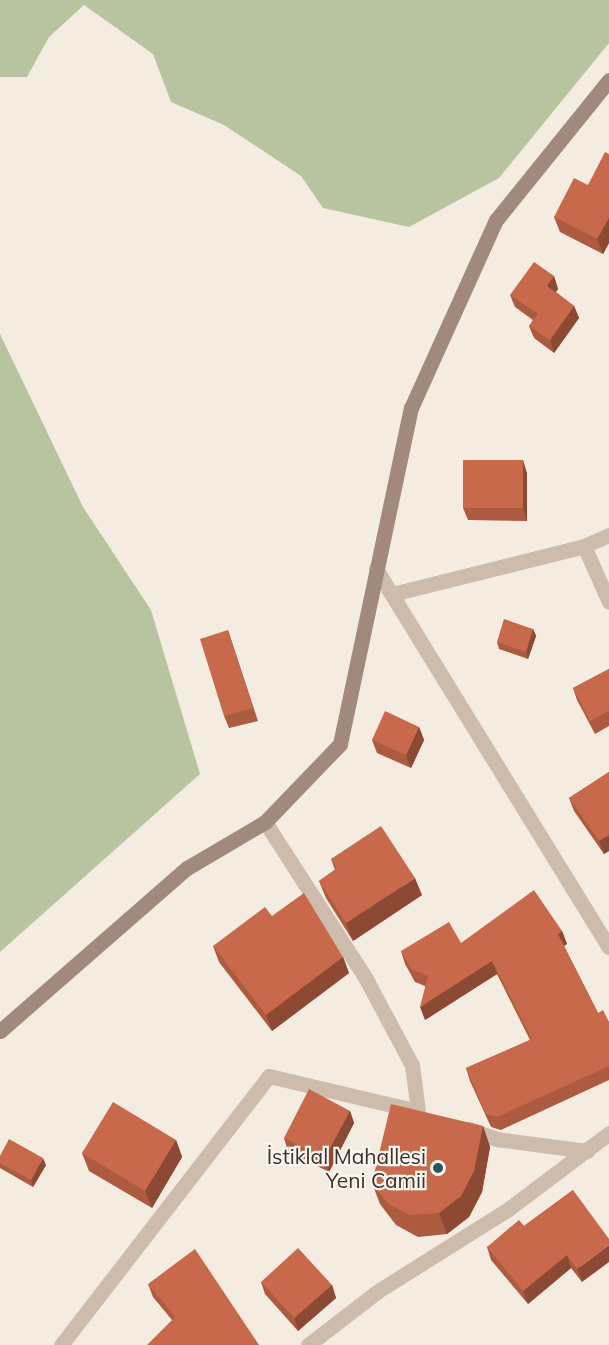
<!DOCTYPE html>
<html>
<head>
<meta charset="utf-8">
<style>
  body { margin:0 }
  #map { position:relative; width:609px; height:1345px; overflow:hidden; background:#f4ebe1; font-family:Mulish,sans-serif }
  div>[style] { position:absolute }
  .green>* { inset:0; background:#b8c4a0 }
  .street>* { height:15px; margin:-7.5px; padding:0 7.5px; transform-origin:7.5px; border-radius:7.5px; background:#cdbbac }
  .secondary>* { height:15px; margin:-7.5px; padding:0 7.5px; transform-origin:7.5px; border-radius:7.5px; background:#a18a7d }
  .wall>* { inset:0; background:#ac5a40 }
  .shaded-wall>* { inset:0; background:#8c4a34 }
  .building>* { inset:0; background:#c8694b }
  .dots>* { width:16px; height:16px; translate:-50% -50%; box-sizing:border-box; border:3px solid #fbf5ee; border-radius:50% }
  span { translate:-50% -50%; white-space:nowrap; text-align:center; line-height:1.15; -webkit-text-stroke:4.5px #fbf5ee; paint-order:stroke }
  .poi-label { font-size:21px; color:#3b302b }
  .right { translate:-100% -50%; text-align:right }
</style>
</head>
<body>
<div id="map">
  <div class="green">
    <div style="clip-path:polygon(0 0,609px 0,609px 43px,499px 178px,409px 227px,323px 208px,301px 176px,224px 125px,171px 102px,153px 54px,84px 5px,49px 37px,27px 77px,0 77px)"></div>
    <div style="clip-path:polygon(0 334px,83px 507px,151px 610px,200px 774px,0 952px)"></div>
  </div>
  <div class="street">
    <div style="left:584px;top:546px;width:61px;rotate:65.9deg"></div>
    <div style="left:376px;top:569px;width:444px;rotate:58.4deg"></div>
    <div style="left:392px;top:594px;width:198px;rotate:-14deg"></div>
    <div style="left:584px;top:546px;width:27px;rotate:-24deg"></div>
    <div style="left:265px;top:822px;width:187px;rotate:57.2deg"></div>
    <div style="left:366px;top:979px;width:98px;rotate:61.9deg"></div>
    <div style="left:412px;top:1065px;width:46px;rotate:82.6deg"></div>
    <div style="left:469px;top:1129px;width:29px;rotate:20deg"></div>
    <div style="left:496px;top:1139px;width:92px;rotate:7.5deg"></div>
    <div style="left:61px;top:1345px;width:340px;rotate:-52.3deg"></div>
    <div style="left:269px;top:1076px;width:144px;rotate:13.3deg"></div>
    <div style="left:308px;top:1345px;width:88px;rotate:-37.6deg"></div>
    <div style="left:378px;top:1291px;width:152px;rotate:-32.1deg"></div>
    <div style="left:507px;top:1210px;width:128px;rotate:-37deg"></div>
  </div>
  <div class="secondary">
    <div style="left:0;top:1031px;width:248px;rotate:-41.1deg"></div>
    <div style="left:187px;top:868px;width:91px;rotate:-30.5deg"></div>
    <div style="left:265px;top:822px;width:108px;rotate:-46.1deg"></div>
    <div style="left:340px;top:744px;width:343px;rotate:-78.1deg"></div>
    <div style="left:411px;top:408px;width:206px;rotate:-65.7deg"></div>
    <div style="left:496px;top:220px;width:180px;rotate:-51.1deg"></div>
  </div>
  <div class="wall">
    <div style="clip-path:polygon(609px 154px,609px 243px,603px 254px,560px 232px,554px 217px,588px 185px)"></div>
    <div style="clip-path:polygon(554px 276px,558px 289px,556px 292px,574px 306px,579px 318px,554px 353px,534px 338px,529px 326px,533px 320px,515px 307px,510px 295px)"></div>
    <div style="clip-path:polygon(527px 473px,527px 521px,468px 520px,463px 508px)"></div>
    <div style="clip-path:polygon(533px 629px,536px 636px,528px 659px,499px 649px,497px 642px)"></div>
    <div style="clip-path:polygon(228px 630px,258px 721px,229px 728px,224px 716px)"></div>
    <div style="clip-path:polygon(609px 669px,609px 726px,595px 734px,577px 700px,573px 688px)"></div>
    <div style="clip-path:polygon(419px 727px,424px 740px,411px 768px,377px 753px,372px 740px)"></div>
    <div style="clip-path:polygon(609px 772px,609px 851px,604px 854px,574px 811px,569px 798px)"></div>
    <div style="clip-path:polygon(331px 859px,422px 895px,353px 941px,326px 898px,319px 881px,335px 870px)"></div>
    <div style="clip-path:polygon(272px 916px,343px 957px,349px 973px,272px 1031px,219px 962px,213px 946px)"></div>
    <div style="clip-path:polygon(562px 931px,567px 944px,564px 946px,598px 1013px,609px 1022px,609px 1080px,501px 1130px,491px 1127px,470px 1081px,466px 1068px,530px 1040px,497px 974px,425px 1020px,425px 986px,415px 982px,405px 964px,401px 951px)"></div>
    <div style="clip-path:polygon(350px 1111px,354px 1123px,329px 1172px,288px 1151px,284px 1138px)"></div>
    <div style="clip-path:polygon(483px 1126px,490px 1147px,482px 1192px,469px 1217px,447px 1234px,418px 1237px,396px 1225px,380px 1204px,372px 1183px)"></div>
    <div style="clip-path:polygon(176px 1140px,182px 1157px,152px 1208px,89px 1171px,82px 1153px)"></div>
    <div style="clip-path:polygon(0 1156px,46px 1165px,33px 1187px,0 1168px)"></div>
    <div style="clip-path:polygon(573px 1190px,582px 1282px,571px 1268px,528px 1304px,491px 1260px,487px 1247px,524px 1226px)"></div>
    <div style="clip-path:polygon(261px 1282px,332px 1285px,336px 1298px,298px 1331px,265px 1294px)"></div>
    <div style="clip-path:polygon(148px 1284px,259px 1345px,172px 1320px,153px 1297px)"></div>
  </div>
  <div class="shaded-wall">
    <div style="clip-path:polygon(609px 218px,609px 243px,603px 254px,597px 239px)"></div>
    <div style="clip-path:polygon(554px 276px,558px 289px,551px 298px,547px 286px)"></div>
    <div style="clip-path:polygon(574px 306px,579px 318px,554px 353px,550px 340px)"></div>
    <div style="clip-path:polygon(523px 460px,527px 473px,527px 521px,523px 508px)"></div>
    <div style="clip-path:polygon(533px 629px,536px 636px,528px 659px,526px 652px)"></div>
    <div style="clip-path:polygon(419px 727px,424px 740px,411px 768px,406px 755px)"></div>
    <div style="clip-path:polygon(609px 835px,609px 851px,604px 854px,599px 841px)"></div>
    <div style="clip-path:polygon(415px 878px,422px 895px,353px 941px,346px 923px)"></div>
    <div style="clip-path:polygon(562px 931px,567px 944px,563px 946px,558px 934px)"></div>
    <div style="clip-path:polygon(343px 957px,349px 973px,272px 1031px,266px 1015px)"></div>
    <div style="clip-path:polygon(492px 961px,497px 974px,425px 1020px,420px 1007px)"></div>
    <div style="clip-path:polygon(350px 1111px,354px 1123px,329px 1172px,324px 1159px)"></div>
    <div style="clip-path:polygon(483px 1126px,490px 1147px,482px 1192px,469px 1217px,447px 1234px,439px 1213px)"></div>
    <div style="clip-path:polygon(176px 1140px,182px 1157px,152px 1208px,145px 1191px)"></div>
    <div style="clip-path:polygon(43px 1158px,46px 1165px,33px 1187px,31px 1180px)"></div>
    <div style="clip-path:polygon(609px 1245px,609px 1262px,582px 1282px,577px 1269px)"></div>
    <div style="clip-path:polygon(567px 1255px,571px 1268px,528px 1304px,523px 1291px)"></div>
    <div style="clip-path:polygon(332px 1285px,336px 1298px,298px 1331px,294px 1318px)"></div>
  </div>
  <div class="building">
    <div style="clip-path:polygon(605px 152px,609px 154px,609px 218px,597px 239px,554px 217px,574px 178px,588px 185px)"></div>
    <div style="clip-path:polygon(534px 262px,554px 276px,547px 286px,574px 306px,550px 340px,529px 326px,538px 314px,510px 295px)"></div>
    <div style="clip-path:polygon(463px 460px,523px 460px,523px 508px,463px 508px)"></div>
    <div style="clip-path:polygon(504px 619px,533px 629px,526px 652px,497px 642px)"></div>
    <div style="clip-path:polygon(228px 630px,253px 708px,224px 716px,200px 639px)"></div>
    <div style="clip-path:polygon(609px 669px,609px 711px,590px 721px,573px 688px)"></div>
    <div style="clip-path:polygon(385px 711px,419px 727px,406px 755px,372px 740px)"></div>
    <div style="clip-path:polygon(609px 772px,609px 835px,599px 841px,569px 798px)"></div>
    <div style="clip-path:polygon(381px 826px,415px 878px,346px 923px,319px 881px,337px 868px,331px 859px)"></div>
    <div style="clip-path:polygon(534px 890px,562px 931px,558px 934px,598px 1013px,603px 1010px,609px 1022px,609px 1066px,497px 1117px,486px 1114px,466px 1068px,532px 1039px,492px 961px,420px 1007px,428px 976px,411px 969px,401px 951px,449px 922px,461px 943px)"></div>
    <div style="clip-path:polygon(304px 893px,343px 957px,266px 1015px,213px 946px,265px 907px,272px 916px)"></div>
    <div style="clip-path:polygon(309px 1089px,350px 1111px,324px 1159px,284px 1138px)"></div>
    <div style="clip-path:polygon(113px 1102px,176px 1140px,145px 1191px,82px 1153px)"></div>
    <div style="clip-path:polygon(391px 1104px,483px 1126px,474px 1171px,461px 1196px,439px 1213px,410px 1215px,388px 1204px,372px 1183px)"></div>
    <div style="clip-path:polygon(9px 1139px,43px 1158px,31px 1180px,0 1163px,0 1156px)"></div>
    <div style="clip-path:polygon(573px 1190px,609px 1239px,609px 1245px,577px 1269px,567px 1255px,523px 1291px,487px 1247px,519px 1220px,524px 1226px)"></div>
    <div style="clip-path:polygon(298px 1248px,332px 1285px,294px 1318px,261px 1282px)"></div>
    <div style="clip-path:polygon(195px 1249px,259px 1345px,147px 1345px,175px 1317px,148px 1284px)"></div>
  </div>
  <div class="dots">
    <div style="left:438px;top:1168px;background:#1f5a5e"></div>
  </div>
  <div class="poi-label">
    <span class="right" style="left:426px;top:1168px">İstiklal Mahallesi<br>Yeni Camii</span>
  </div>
</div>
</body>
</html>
